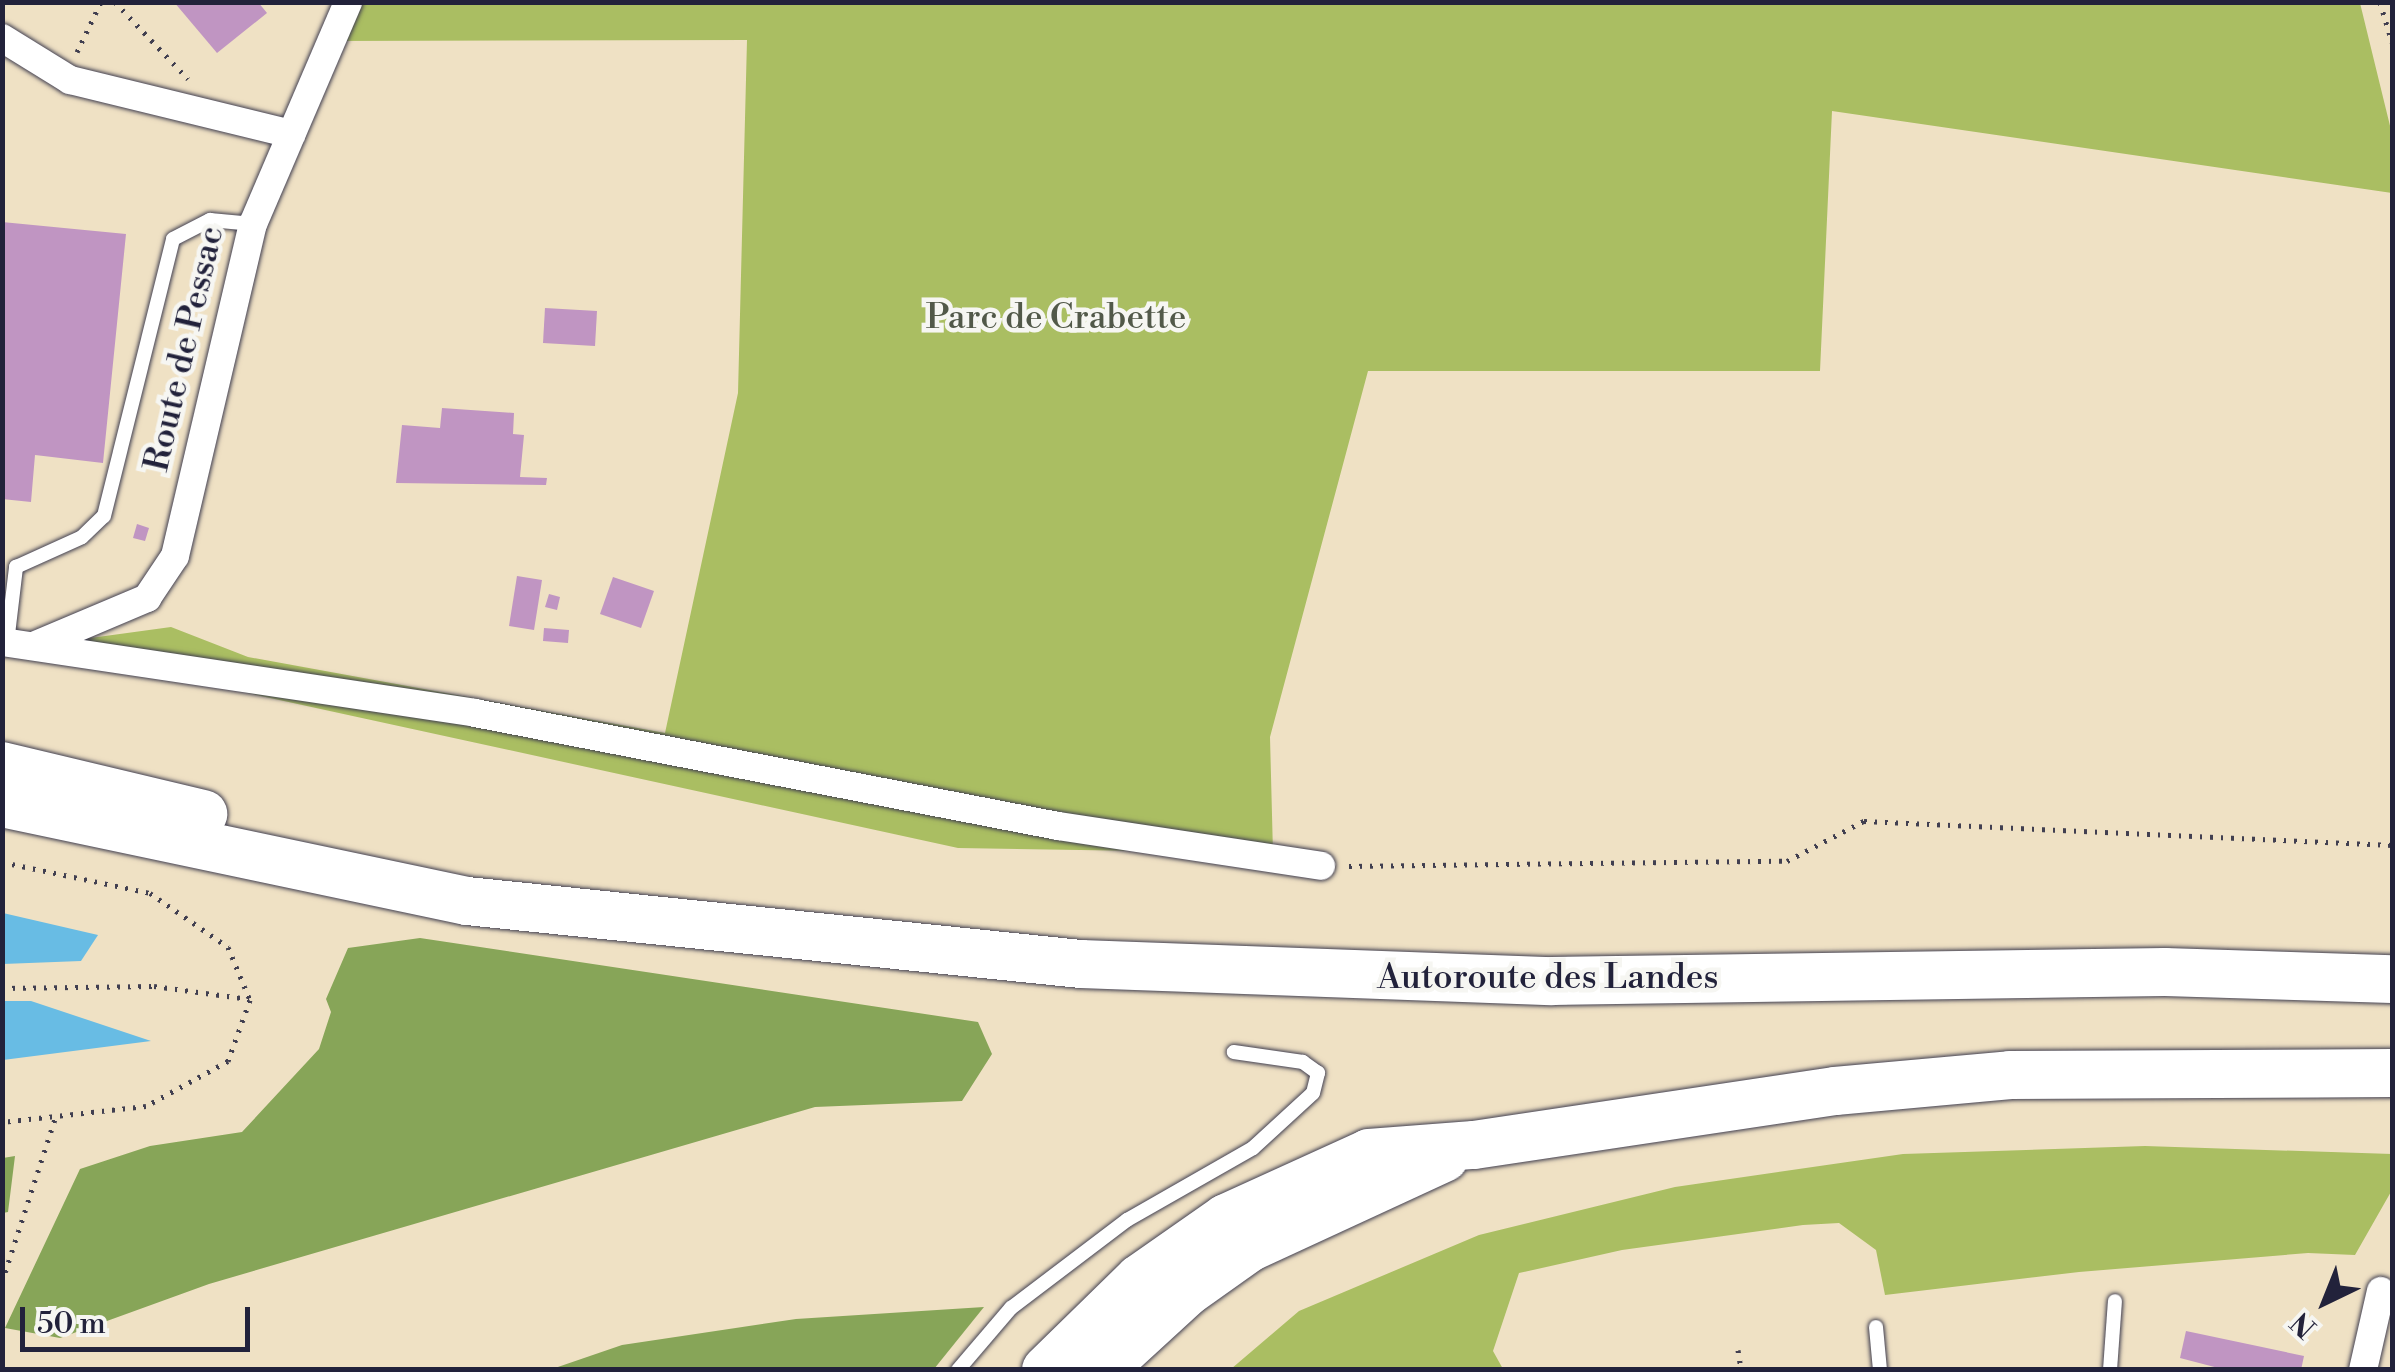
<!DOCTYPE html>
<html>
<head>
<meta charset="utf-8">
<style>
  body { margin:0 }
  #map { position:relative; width:2395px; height:1372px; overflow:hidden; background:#efe1c4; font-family:"Libre Bodoni",serif }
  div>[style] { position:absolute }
  .green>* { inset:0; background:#aabe62 }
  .forest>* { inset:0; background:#87a558 }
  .water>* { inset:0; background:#68bce4 }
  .building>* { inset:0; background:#c095c2 }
  .path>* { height:5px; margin-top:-2.5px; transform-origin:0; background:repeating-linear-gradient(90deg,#413f50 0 2.5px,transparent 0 10.5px) }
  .roads { filter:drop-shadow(0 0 2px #413f50) drop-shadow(0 0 2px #413f50) }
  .lane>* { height:14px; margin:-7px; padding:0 7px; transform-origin:7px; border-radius:7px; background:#fff }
  .street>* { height:28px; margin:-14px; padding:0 14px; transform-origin:14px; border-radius:14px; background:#fff }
  .highway>* { height:48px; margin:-24px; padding:0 24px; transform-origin:24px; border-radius:24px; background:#fff }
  span { translate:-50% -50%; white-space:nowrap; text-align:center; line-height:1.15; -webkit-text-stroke:9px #f6f6f2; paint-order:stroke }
  .park-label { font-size:35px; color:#525949 }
  .street-label { font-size:35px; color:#22223b }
  .frame { position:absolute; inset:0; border:5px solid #22223b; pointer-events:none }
  .north { position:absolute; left:2275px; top:1252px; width:100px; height:100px; -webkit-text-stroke:8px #f6f6f2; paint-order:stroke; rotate:223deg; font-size:28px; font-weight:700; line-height:40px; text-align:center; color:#22223b }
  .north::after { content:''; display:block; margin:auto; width:35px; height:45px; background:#22223b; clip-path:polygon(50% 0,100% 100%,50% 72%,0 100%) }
  .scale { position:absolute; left:20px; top:1307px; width:230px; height:45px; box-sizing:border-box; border:5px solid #22223b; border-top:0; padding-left:12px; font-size:30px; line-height:35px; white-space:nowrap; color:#22223b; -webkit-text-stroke:8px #f6f6f2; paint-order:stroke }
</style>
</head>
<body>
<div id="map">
  <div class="green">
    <div style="clip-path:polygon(348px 3px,2360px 3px,2392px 134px,2392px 193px,1832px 111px,1820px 371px,1368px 371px,1270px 737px,1273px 853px,958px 848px,32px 646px,171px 627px,248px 657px,665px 733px,738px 393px,747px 40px,332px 41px)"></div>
    <div style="clip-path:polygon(2145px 1146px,2392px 1154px,2392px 1190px,2355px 1255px,2308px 1253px,2079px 1272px,1885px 1295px,1876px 1250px,1839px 1223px,1803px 1225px,1622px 1250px,1519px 1273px,1493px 1351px,1503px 1369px,1231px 1369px,1299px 1311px,1479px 1235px,1675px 1187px,1903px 1154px)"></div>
  </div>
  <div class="forest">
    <div style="clip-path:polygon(420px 938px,978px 1022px,992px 1054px,962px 1101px,815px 1107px,209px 1284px,60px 1338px,5px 1328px,80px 1169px,150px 1146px,242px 1132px,319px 1049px,331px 1012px,326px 999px,348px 948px)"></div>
    <div style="clip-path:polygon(15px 1156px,8px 1212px,3px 1213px,3px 1158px)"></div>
    <div style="clip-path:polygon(984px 1307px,934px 1369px,552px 1369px,622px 1345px,796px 1319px)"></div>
  </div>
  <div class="water">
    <div style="clip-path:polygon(3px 913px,98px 935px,81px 961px,3px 964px)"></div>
    <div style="clip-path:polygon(3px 1001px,31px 1001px,151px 1041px,3px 1060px)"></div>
  </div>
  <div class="building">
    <div style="clip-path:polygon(174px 2px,258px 2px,267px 13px,217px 53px)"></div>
    <div style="clip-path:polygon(2px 222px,126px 234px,103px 463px,35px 455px,31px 502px,2px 499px)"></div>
    <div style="clip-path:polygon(545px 308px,597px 311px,595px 346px,543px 343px)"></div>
    <div style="clip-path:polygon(442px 408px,514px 413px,513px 434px,524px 435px,520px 477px,547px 478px,546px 485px,396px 483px,402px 425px,440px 428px)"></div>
    <div style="clip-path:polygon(137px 524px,149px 528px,145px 541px,133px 538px)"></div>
    <div style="clip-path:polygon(517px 576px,542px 580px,534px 630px,509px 626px)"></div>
    <div style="clip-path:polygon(613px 577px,654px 591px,641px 628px,600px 614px)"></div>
    <div style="clip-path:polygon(549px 594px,560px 597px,557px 610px,545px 607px)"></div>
    <div style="clip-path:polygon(544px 628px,569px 630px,568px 643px,543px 641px)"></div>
    <div style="clip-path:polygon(2186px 1331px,2304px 1356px,2301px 1370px,2226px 1370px,2180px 1358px)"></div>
  </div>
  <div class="path">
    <div style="left:115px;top:2px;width:106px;rotate:46.5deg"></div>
    <div style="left:2380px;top:2px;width:42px;rotate:73.3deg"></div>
    <div style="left:77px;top:52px;width:55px;rotate:-64.4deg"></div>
    <div style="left:2px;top:862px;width:151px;rotate:11.8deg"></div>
    <div style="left:150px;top:893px;width:95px;rotate:34.7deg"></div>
    <div style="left:228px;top:947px;width:57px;rotate:67.5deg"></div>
    <div style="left:250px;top:1000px;width:65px;rotate:109.8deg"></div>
    <div style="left:228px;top:1061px;width:94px;rotate:151.2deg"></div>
    <div style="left:146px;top:1106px;width:145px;rotate:173.7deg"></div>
    <div style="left:1349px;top:866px;width:438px;rotate:-0.7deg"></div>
    <div style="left:1787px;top:861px;width:87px;rotate:-27.5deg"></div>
    <div style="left:1864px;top:821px;width:529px;rotate:2.6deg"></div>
    <div style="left:2px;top:988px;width:152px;rotate:-0.8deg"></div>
    <div style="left:154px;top:986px;width:96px;rotate:7.8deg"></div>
    <div style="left:2px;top:1282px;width:175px;rotate:-72deg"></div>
    <div style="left:1738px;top:1350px;width:20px;rotate:81deg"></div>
  </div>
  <div class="roads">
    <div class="lane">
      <div style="left:7px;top:643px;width:77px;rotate:-83.2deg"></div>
      <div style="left:16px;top:567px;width:72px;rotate:-24.4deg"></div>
      <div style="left:82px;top:537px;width:30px;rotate:-44deg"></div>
      <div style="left:104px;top:516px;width:285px;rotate:-76deg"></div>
      <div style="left:173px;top:239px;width:42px;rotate:-27.2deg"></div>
      <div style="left:210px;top:220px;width:43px;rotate:5.3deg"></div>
      <div style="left:1876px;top:1327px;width:43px;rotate:84.7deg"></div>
      <div style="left:958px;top:1370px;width:82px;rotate:-49.5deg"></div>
      <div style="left:1011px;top:1308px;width:146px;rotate:-37.2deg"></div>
      <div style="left:1127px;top:1220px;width:145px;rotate:-29.7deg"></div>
      <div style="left:1253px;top:1148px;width:81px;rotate:-42.5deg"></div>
      <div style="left:1313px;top:1093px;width:21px;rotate:-76deg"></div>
      <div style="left:1318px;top:1073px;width:19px;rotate:-144deg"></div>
      <div style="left:1303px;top:1062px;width:70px;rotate:-171.8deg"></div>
      <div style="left:2110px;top:1370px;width:69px;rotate:-85.9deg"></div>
    </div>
    <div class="street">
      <div style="left:2px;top:38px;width:80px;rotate:31.7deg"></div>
      <div style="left:70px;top:80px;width:228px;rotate:13.7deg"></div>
      <div style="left:2px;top:642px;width:478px;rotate:8.5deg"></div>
      <div style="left:475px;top:713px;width:594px;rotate:10.97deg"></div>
      <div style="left:1058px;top:826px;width:266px;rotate:8.6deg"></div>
      <div style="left:36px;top:645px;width:121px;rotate:-22.9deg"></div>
      <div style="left:147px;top:598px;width:50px;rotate:-56.3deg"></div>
      <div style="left:175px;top:556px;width:341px;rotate:-76.8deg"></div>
      <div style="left:253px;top:224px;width:241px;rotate:-66.8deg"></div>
      <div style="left:2363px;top:1370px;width:81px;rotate:-77.2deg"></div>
    </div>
    <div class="highway">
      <div style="left:2px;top:766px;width:207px;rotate:13.4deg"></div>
      <div style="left:2px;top:803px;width:475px;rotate:11.9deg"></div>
      <div style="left:467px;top:901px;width:617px;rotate:5.86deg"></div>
      <div style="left:1081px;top:964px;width:471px;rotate:2.1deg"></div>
      <div style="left:1552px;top:981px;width:613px;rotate:-0.84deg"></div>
      <div style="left:2165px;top:972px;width:227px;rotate:1.8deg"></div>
      <div style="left:1046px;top:1370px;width:130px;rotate:-44.4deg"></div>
      <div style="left:1139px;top:1279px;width:106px;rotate:-35deg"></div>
      <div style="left:1226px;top:1218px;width:157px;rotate:-24.4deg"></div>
      <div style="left:1369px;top:1153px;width:105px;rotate:-4.4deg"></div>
      <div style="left:1474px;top:1145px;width:365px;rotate:-8.5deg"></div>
      <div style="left:1835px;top:1091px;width:176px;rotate:-5.2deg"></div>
      <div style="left:2010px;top:1075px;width:382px;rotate:-0.3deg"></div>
      <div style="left:1102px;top:1370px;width:115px;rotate:-42.5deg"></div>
      <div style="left:1187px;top:1292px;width:76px;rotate:-35.4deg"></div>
      <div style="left:1249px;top:1248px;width:215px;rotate:-24.8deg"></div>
    </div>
  </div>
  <div class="park-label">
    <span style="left:1056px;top:318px">Parc de Crabette</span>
  </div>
  <div class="street-label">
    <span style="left:185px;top:349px;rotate:-77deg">Route de Pessac</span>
    <span style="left:1548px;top:978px">Autoroute des Landes</span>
  </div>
  <div class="frame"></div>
  <div class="north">N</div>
  <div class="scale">50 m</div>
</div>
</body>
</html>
